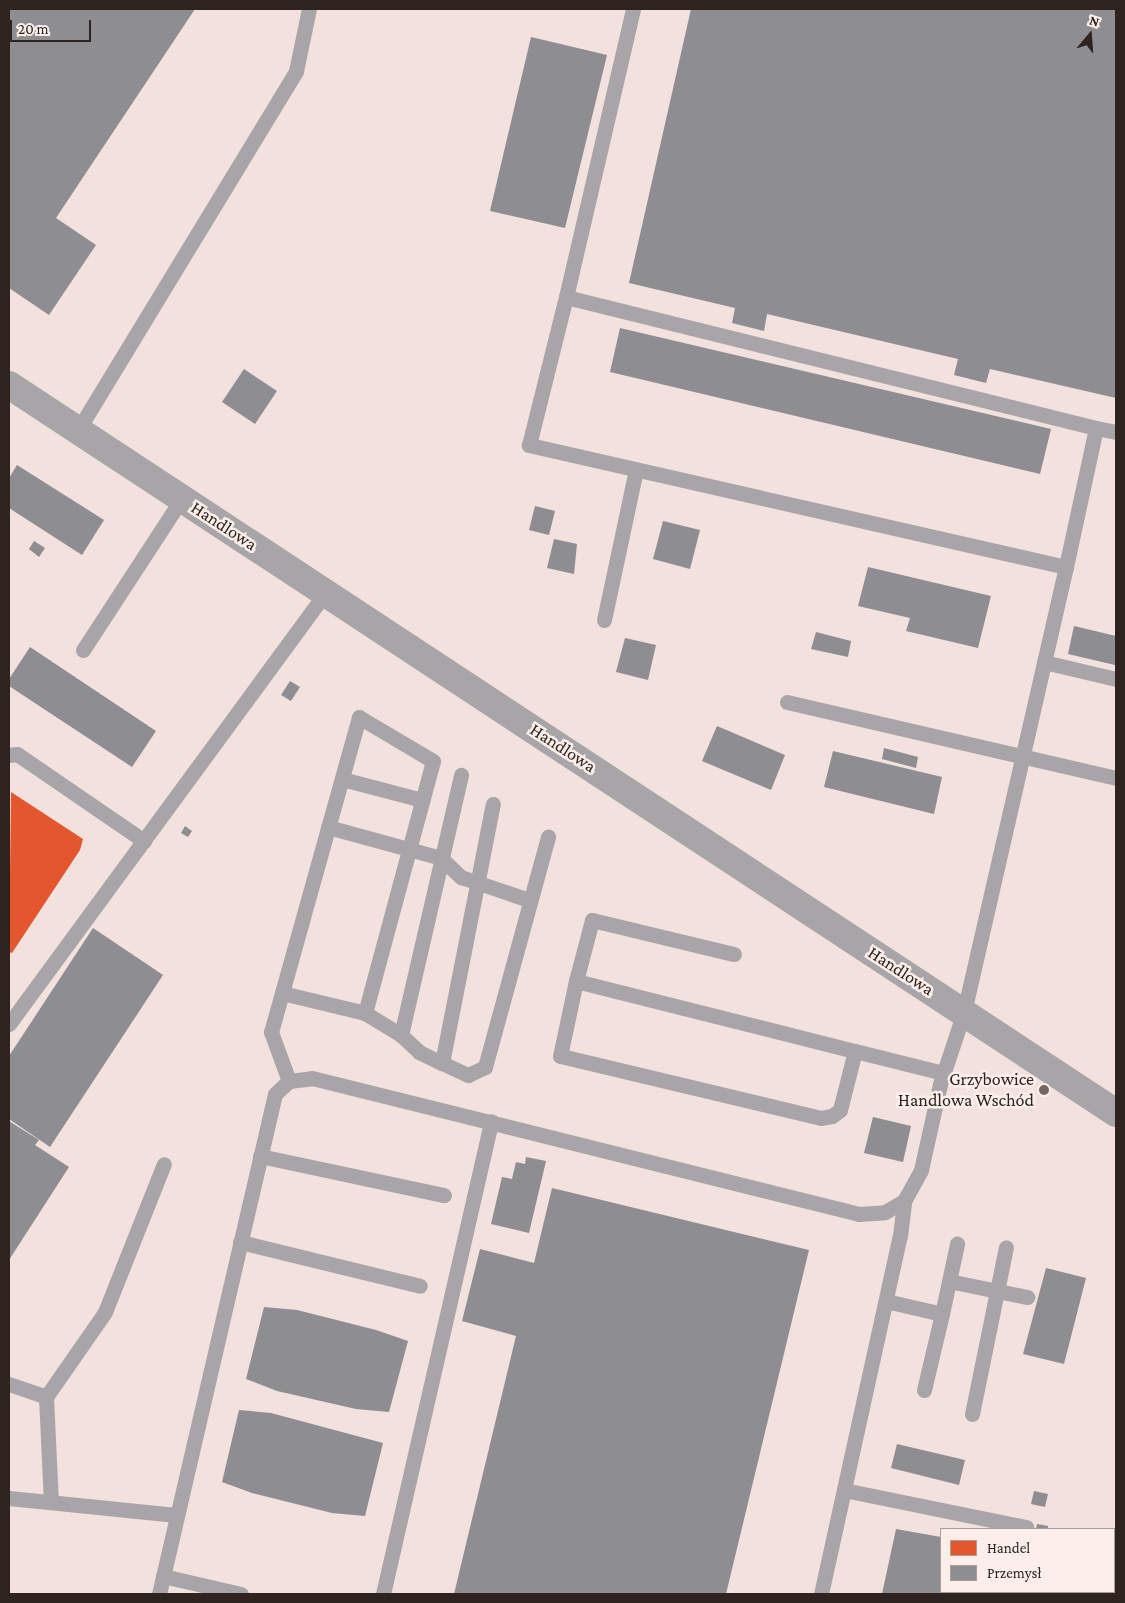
<!DOCTYPE html>
<html>
<head>
<meta charset="utf-8">
<style>
  body { margin:0 }
  #map { position:relative; width:1125px; height:1603px; overflow:hidden; background:#f2e1dc; font-family:"Crimson Pro",serif }
  div>[style] { position:absolute }
  .shops>* { inset:0; background:#e4572e }
  .industry>* { inset:0; background:#8d8d92 }
  .service>* { height:15px; margin:-7.5px; padding:0 7.5px; transform-origin:7.5px; border-radius:7.5px; background:#a8a5a9 }
  .minor>* { height:28px; margin:-14px; padding:0 14px; transform-origin:14px; border-radius:14px; background:#a8a5a9 }
  .dots>* { width:14px; height:14px; translate:-50% -50%; box-sizing:border-box; border:2px solid #fcefea; border-radius:50% }
  span { translate:-50% -50%; white-space:nowrap; text-align:center; line-height:1.15; -webkit-text-stroke:5px #fcefea; paint-order:stroke }
  .street-label { font-size:18px; color:#2e231e }
  .poi-label { font-size:18px; color:#2e231e }
  .right { translate:-100% -50%; text-align:right }
  .frame { position:absolute; inset:0; border:10px solid #2e231e; pointer-events:none }
  .legend { position:absolute; left:940px; top:1528px; width:175px; height:65px; box-sizing:border-box; background:#fcefea; border:1px solid #aa9d98; margin:0; padding:6px 9px; list-style:none; font-size:15px; color:#2e231e }
  .legend li { display:flex; align-items:center; gap:10px; height:25px }
  .legend b { width:25px; border:1px solid #aa9d98 }
  .north { position:absolute; left:1065px; top:10px; width:50px; height:50px; -webkit-text-stroke:4px #fcefea; paint-order:stroke; rotate:18deg; font-size:14px; font-weight:700; line-height:20px; text-align:center; color:#2e231e }
  .north::after { content:''; display:block; margin:auto; width:18px; height:22px; background:#2e231e; clip-path:polygon(50% 0,100% 100%,50% 72%,0 100%) }
  .scale { position:absolute; left:10px; top:20px; width:81px; height:22px; box-sizing:border-box; border:2px solid #2e231e; border-top:0; padding-left:6px; font-size:15px; line-height:18px; white-space:nowrap; color:#2e231e; -webkit-text-stroke:4px #fcefea; paint-order:stroke }
</style>
</head>
<body>
<div id="map">
  <div class="shops">
    <div style="clip-path:polygon(11px 792px,83px 839px,80px 850px,12px 953px,9px 952px)"></div>
  </div>
  <div class="industry">
    <div style="clip-path:polygon(9px 9px,195px 9px,56px 218px,96px 245px,49px 315px,9px 288px)"></div>
    <div style="clip-path:polygon(691px 9px,1116px 9px,1116px 398px,990px 369px,986px 383px,954px 375px,958px 359px,767px 314px,764px 331px,732px 323px,735px 308px,629px 283px)"></div>
    <div style="clip-path:polygon(531px 37px,607px 55px,565px 228px,490px 211px)"></div>
    <div style="clip-path:polygon(620px 328px,1051px 429px,1040px 474px,610px 372px)"></div>
    <div style="clip-path:polygon(244px 369px,277px 391px,255px 424px,222px 402px)"></div>
    <div style="clip-path:polygon(17px 465px,104px 520px,82px 555px,9px 508px,9px 478px)"></div>
    <div style="clip-path:polygon(535px 506px,555px 511px,549px 535px,529px 530px)"></div>
    <div style="clip-path:polygon(663px 521px,700px 530px,690px 569px,653px 559px)"></div>
    <div style="clip-path:polygon(554px 539px,577px 544px,574px 574px,547px 568px)"></div>
    <div style="clip-path:polygon(34px 541px,45px 548px,39px 557px,29px 549px)"></div>
    <div style="clip-path:polygon(868px 567px,991px 596px,978px 648px,906px 631px,910px 618px,858px 606px)"></div>
    <div style="clip-path:polygon(1074px 626px,1116px 636px,1115px 665px,1068px 654px)"></div>
    <div style="clip-path:polygon(816px 632px,851px 641px,848px 657px,811px 649px)"></div>
    <div style="clip-path:polygon(625px 638px,656px 645px,648px 680px,616px 672px)"></div>
    <div style="clip-path:polygon(30px 647px,156px 731px,132px 767px,9px 686px,9px 679px)"></div>
    <div style="clip-path:polygon(290px 681px,300px 687px,291px 701px,281px 695px)"></div>
    <div style="clip-path:polygon(717px 726px,785px 755px,771px 790px,702px 761px)"></div>
    <div style="clip-path:polygon(884px 748px,918px 757px,916px 768px,882px 759px)"></div>
    <div style="clip-path:polygon(833px 751px,942px 777px,934px 814px,824px 787px)"></div>
    <div style="clip-path:polygon(185px 826px,192px 831px,188px 837px,181px 833px)"></div>
    <div style="clip-path:polygon(93px 928px,163px 975px,50px 1147px,9px 1119px,9px 1056px)"></div>
    <div style="clip-path:polygon(873px 1117px,911px 1126px,903px 1162px,864px 1153px)"></div>
    <div style="clip-path:polygon(9px 1121px,39px 1140px,35px 1145px,69px 1167px,9px 1260px)"></div>
    <div style="clip-path:polygon(526px 1157px,546px 1161px,529px 1233px,491px 1224px,502px 1177px,512px 1179px,516px 1162px,525px 1164px)"></div>
    <div style="clip-path:polygon(552px 1188px,809px 1250px,726px 1594px,454px 1594px,516px 1336px,462px 1321px,480px 1249px,534px 1263px)"></div>
    <div style="clip-path:polygon(1046px 1268px,1086px 1278px,1064px 1364px,1023px 1354px)"></div>
    <div style="clip-path:polygon(264px 1307px,297px 1310px,376px 1330px,408px 1341px,389px 1412px,356px 1409px,277px 1391px,246px 1379px)"></div>
    <div style="clip-path:polygon(239px 1410px,271px 1413px,383px 1443px,365px 1516px,332px 1513px,252px 1493px,222px 1482px)"></div>
    <div style="clip-path:polygon(897px 1444px,965px 1460px,959px 1485px,891px 1468px)"></div>
    <div style="clip-path:polygon(1034px 1491px,1048px 1494px,1045px 1507px,1031px 1504px)"></div>
    <div style="clip-path:polygon(1037px 1524px,1048px 1526px,1048px 1529px,1036px 1529px)"></div>
    <div style="clip-path:polygon(896px 1529px,941px 1537px,941px 1592px,1033px 1592px,1032px 1594px,882px 1594px)"></div>
  </div>
  <div class="service">
    <div style="left:566px;top:297px;width:296px;rotate:-76.9deg"></div>
    <div style="left:1096px;top:428px;width:20px;rotate:11deg"></div>
    <div style="left:78px;top:430px;width:420px;rotate:-58.7deg"></div>
    <div style="left:296px;top:71px;width:63px;rotate:-78.2deg"></div>
    <div style="left:604px;top:620px;width:154px;rotate:-78deg"></div>
    <div style="left:83px;top:650px;width:181px;rotate:-56.9deg"></div>
    <div style="left:1044px;top:662px;width:74px;rotate:13.3deg"></div>
    <div style="left:787px;top:702px;width:338px;rotate:13deg"></div>
    <div style="left:9px;top:755px;width:8px;rotate:-7deg"></div>
    <div style="left:17px;top:754px;width:154px;rotate:34.4deg"></div>
    <div style="left:342px;top:779px;width:83px;rotate:14.7deg"></div>
    <div style="left:328px;top:827px;width:117px;rotate:15.3deg"></div>
    <div style="left:441px;top:858px;width:28px;rotate:44deg"></div>
    <div style="left:461px;top:877px;width:72px;rotate:18.7deg"></div>
    <div style="left:576px;top:981px;width:63px;rotate:-75.3deg"></div>
    <div style="left:592px;top:920px;width:146px;rotate:13.5deg"></div>
    <div style="left:282px;top:993px;width:85px;rotate:13.5deg"></div>
    <div style="left:365px;top:1013px;width:261px;rotate:-74.9deg"></div>
    <div style="left:433px;top:761px;width:86px;rotate:-149.3deg"></div>
    <div style="left:359px;top:717px;width:327px;rotate:105.6deg"></div>
    <div style="left:271px;top:1032px;width:52px;rotate:69.8deg"></div>
    <div style="left:365px;top:1013px;width:42px;rotate:31.4deg"></div>
    <div style="left:401px;top:1035px;width:267px;rotate:-77deg"></div>
    <div style="left:9px;top:1024px;width:536px;rotate:-53.73deg"></div>
    <div style="left:401px;top:1035px;width:25px;rotate:43deg"></div>
    <div style="left:419px;top:1052px;width:25px;rotate:26deg"></div>
    <div style="left:442px;top:1063px;width:264px;rotate:-78.9deg"></div>
    <div style="left:855px;top:1051px;width:61px;rotate:104.3deg"></div>
    <div style="left:840px;top:1110px;width:10px;rotate:143deg"></div>
    <div style="left:832px;top:1116px;width:11px;rotate:170deg"></div>
    <div style="left:821px;top:1118px;width:268px;rotate:-166.6deg"></div>
    <div style="left:560px;top:1056px;width:77px;rotate:-78deg"></div>
    <div style="left:576px;top:981px;width:288px;rotate:14.1deg"></div>
    <div style="left:855px;top:1051px;width:91px;rotate:14deg"></div>
    <div style="left:442px;top:1063px;width:29px;rotate:25deg"></div>
    <div style="left:468px;top:1075px;width:19px;rotate:-25deg"></div>
    <div style="left:485px;top:1067px;width:239px;rotate:-74.7deg"></div>
    <div style="left:260px;top:1156px;width:188px;rotate:12deg"></div>
    <div style="left:240px;top:1242px;width:185px;rotate:13.7deg"></div>
    <div style="left:949px;top:1281px;width:80px;rotate:11.6deg"></div>
    <div style="left:886px;top:1301px;width:57px;rotate:13.1deg"></div>
    <div style="left:942px;top:1314px;width:72px;rotate:-77.9deg"></div>
    <div style="left:9px;top:1384px;width:39px;rotate:19deg"></div>
    <div style="left:46px;top:1397px;width:105px;rotate:87.3deg"></div>
    <div style="left:924px;top:1390px;width:78px;rotate:-76.7deg"></div>
    <div style="left:46px;top:1397px;width:103px;rotate:-55.2deg"></div>
    <div style="left:105px;top:1312px;width:159px;rotate:-68.3deg"></div>
    <div style="left:972px;top:1414px;width:170px;rotate:-78.5deg"></div>
    <div style="left:844px;top:1490px;width:186px;rotate:11.5deg"></div>
    <div style="left:9px;top:1498px;width:168px;rotate:5.8deg"></div>
    <div style="left:163px;top:1576px;width:80px;rotate:13deg"></div>
    <div style="left:159px;top:1594px;width:513px;rotate:-76.94deg"></div>
    <div style="left:275px;top:1094px;width:19px;rotate:-43deg"></div>
    <div style="left:289px;top:1081px;width:23px;rotate:-7deg"></div>
    <div style="left:312px;top:1078px;width:564px;rotate:13.96deg"></div>
    <div style="left:859px;top:1214px;width:26px;rotate:-4deg"></div>
    <div style="left:885px;top:1212px;width:22px;rotate:-30deg"></div>
    <div style="left:904px;top:1201px;width:35px;rotate:-61deg"></div>
    <div style="left:921px;top:1170px;width:88px;rotate:-77.5deg"></div>
    <div style="left:940px;top:1084px;width:76px;rotate:-71.6deg"></div>
    <div style="left:964px;top:1012px;width:457px;rotate:-77.1deg"></div>
    <div style="left:1066px;top:567px;width:551px;rotate:-167.2deg"></div>
    <div style="left:529px;top:445px;width:153px;rotate:-76deg"></div>
    <div style="left:566px;top:297px;width:546px;rotate:13.88deg"></div>
    <div style="left:1096px;top:428px;width:142px;rotate:102.2deg"></div>
    <div style="left:383px;top:1594px;width:485px;rotate:-77.1deg"></div>
    <div style="left:821px;top:1594px;width:367px;rotate:-77.6deg"></div>
    <div style="left:900px;top:1236px;width:35px;rotate:-83deg"></div>
  </div>
  <div class="minor">
    <div style="left:9px;top:385px;width:1325px;rotate:33.33deg"></div>
  </div>
  <div class="dots">
    <div style="left:1044px;top:1090px;background:#736660"></div>
  </div>
  <div class="street-label">
    <span style="left:224px;top:526px;rotate:33deg">Handlowa</span>
    <span style="left:563px;top:748px;rotate:33deg">Handlowa</span>
    <span style="left:901px;top:971px;rotate:33deg">Handlowa</span>
  </div>
  <div class="poi-label">
    <span class="right" style="left:1034px;top:1090px">Grzybowice<br>Handlowa Wschód</span>
  </div>
  <div class="frame"></div>
  <ul class="legend">
  <li><b style="height:14px;background:#e4572e"></b>Handel</li>
  <li><b style="height:14px;background:#8d8d92"></b>Przemysł</li>
  </ul>
  <div class="north">N</div>
  <div class="scale">20 m</div>
</div>
</body>
</html>
